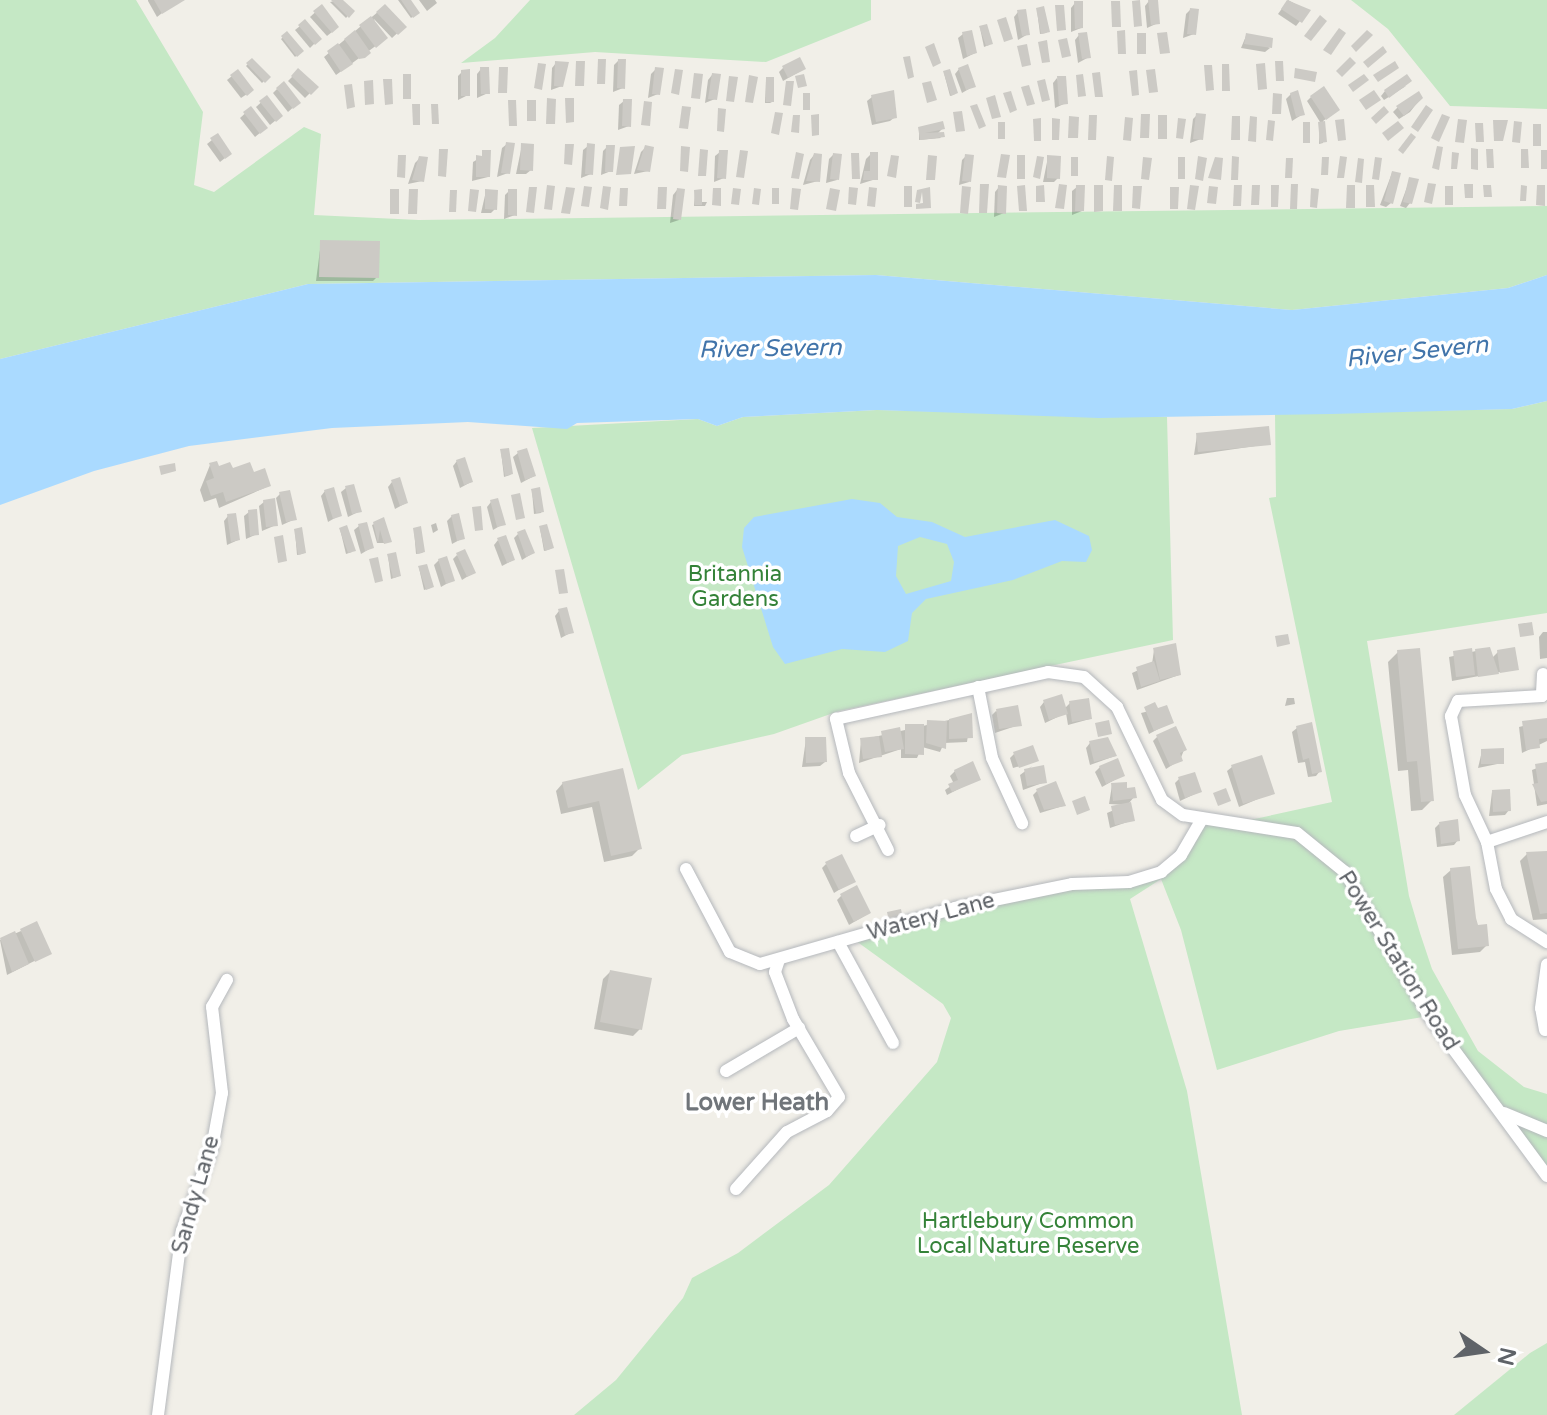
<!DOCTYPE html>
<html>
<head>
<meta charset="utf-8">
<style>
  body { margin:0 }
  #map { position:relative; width:1547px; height:1415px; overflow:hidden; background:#f1efe8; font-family:"Varela Round",sans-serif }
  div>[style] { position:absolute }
  .green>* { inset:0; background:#c5e8c5 }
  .water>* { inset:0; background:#aadaff }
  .shadow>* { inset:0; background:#0003 }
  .building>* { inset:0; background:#cccac5 }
  .roads { filter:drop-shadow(0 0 2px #b5b8bc) drop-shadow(0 0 2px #b5b8bc) }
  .street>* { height:12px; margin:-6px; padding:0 6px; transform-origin:6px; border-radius:6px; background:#fff }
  span { translate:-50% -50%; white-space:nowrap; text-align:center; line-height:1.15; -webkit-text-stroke:7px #fff; paint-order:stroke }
  .park-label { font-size:22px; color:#348238 }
  .street-label { font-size:22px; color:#5f6368 }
  .water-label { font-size:24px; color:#4174aa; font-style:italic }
  .neighbourhood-label { font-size:24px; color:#70757a; font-weight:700 }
  .north { position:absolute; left:1443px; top:1311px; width:80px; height:80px; -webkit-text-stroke:6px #fff; paint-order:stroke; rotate:103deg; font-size:22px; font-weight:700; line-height:32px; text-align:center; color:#5f6368 }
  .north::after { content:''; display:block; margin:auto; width:28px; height:36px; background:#5f6368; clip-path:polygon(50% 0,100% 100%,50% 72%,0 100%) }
</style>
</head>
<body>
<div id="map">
  <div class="green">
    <div style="clip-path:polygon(0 0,136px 0,203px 112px,194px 185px,214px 192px,304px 127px,321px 134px,314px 215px,419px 220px,1547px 206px,1547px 275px,1508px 288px,1292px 310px,876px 275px,308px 284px,0 359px)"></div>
    <div style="clip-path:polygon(530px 0,871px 0,871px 20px,766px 62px,595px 52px,461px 63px,495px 38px)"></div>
    <div style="clip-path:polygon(1351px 0,1547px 0,1547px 109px,1450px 106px,1388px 29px)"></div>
    <div style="clip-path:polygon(1547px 401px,1547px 613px,1367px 641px,1409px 896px,1420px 933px,1432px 969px,1478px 1051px,1524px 1087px,1547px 1094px,1547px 1176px,1429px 1016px,1339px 1031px,1217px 1070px,1181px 930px,1161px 879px,1130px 899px,1187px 1091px,1242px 1415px,574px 1415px,616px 1380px,683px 1298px,692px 1278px,738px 1253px,829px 1185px,937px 1062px,951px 1018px,943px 1004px,852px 938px,941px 911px,1161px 872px,1202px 819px,1236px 823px,1332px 802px,1269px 498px,1276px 497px,1275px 414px,1512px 409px)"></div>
    <div style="clip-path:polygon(877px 410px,1167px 417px,1173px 640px,839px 711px,774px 734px,682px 755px,638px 790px,532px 428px,698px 419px,717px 426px,743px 417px)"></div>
    <div style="clip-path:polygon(1547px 1343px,1547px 1415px,1454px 1415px,1530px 1353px)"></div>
  </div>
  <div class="water">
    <div style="clip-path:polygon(876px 275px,1292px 310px,1508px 288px,1547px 275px,1547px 401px,1512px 409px,1331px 414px,1099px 418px,877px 410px,743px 417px,717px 426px,698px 419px,577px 423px,567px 429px,468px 422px,332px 428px,189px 446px,94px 471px,0 505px,0 359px,308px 284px)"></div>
    <div style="clip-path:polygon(evenodd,852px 499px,880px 503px,897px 517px,932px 522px,965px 537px,1055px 520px,1089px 536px,1092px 550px,1086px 562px,1062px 561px,1013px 580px,926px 599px,912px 613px,908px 641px,885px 652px,842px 649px,785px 664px,773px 647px,742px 547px,744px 528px,754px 517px,852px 499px,920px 537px,947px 544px,954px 562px,951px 581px,906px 594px,896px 576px,898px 546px,920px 537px)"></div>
  </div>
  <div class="shadow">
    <div style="clip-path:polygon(179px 0,157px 17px,148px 1px,148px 0)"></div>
    <div style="clip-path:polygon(340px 0,352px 11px,346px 18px,330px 2px)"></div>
    <div style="clip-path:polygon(398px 0,408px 0,417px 13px,411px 18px)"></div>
    <div style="clip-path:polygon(419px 0,435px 0,437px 3px,427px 11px)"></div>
    <div style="clip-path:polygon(1288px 0,1308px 11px,1296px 26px,1278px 14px)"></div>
    <div style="clip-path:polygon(1149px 1px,1158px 23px,1147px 28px,1145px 6px)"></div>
    <div style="clip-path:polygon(1075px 3px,1081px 28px,1071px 32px,1071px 8px)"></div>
    <div style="clip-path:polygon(385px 6px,404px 27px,392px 38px,374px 19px,381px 42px,336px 75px,324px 57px)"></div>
    <div style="clip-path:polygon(321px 7px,332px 32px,327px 36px,310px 17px)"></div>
    <div style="clip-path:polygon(1037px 10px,1047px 32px,1046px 33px,1040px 34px)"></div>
    <div style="clip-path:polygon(1190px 10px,1194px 34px,1183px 38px,1186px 14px)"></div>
    <div style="clip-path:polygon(1018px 12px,1028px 34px,1018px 40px,1014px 17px)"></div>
    <div style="clip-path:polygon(305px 22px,319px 39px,310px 48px,295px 30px)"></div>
    <div style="clip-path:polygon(980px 28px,989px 45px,984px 47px)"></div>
    <div style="clip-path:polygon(287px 34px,301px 51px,295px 57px,281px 39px)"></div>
    <div style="clip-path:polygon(963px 34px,975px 53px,963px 59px,958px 38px)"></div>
    <div style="clip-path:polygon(1079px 35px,1089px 57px,1078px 63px,1075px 40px)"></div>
    <div style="clip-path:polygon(1246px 36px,1270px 48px,1265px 52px,1241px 48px)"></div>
    <div style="clip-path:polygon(252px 60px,268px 77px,262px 83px,246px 66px)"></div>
    <div style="clip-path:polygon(618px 61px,623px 88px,613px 92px,614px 65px)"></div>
    <div style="clip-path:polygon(556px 63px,562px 86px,551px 90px,552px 68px)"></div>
    <div style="clip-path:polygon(783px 68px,804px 69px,783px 81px,779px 72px)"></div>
    <div style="clip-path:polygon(481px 69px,488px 93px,477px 98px,477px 74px)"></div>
    <div style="clip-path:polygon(656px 69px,658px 94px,648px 98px,651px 74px)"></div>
    <div style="clip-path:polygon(959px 69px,974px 86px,962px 93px,955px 74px)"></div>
    <div style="clip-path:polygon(298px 71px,316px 87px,305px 98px,288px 81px)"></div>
    <div style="clip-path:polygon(462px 72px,468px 95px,458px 100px,458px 76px)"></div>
    <div style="clip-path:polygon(944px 73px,955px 94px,950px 96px)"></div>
    <div style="clip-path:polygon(712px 75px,715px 99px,705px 103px,708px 80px)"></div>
    <div style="clip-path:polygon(232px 76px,247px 94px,241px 98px,227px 80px)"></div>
    <div style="clip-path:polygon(1057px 78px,1066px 103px,1055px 108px,1053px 83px)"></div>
    <div style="clip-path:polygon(766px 79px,772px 102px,770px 103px,765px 103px)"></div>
    <div style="clip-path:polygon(1406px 86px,1384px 100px,1381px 96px,1385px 91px)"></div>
    <div style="clip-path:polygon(277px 89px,298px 103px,288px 112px,273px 93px)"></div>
    <div style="clip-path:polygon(1291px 94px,1303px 114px,1292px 121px,1286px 99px)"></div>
    <div style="clip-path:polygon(267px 97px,276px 120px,270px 125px,256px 107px)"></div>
    <div style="clip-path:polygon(872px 97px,895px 117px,890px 121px,872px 125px,867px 101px)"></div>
    <div style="clip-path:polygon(1311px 97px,1333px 114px,1323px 121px,1323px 143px,1319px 144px,1320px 122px,1307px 101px)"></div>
    <div style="clip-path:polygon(1421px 98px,1410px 112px,1399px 119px,1393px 112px,1398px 107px)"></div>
    <div style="clip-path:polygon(624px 101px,629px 126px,618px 130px,619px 105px)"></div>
    <div style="clip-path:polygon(250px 109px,261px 132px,255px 137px,240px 118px)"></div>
    <div style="clip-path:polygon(1197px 115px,1201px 139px,1190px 143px,1193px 119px)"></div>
    <div style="clip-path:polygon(943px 128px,937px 134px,941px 138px,919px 140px,919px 129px)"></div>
    <div style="clip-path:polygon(217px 136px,225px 158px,220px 162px,207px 144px)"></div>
    <div style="clip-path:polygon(507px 144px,508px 173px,497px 177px,502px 148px)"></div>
    <div style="clip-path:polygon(522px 145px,531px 170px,526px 174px,516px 174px)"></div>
    <div style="clip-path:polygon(588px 146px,591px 174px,581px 178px,583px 150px)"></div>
    <div style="clip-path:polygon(607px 147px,611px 171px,601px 175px,603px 151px)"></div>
    <div style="clip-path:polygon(646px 147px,648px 171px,634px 174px,641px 152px)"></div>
    <div style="clip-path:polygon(720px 152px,724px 178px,714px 182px,715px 156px)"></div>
    <div style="clip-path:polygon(488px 153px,488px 177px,472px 181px,473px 162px)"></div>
    <div style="clip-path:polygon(871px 154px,876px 179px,860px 184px,866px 159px)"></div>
    <div style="clip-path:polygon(814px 155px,818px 181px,803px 185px,810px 160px)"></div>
    <div style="clip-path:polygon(833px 155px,837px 180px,826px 183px,829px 159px)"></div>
    <div style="clip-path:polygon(966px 156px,969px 182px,959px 185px,962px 160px)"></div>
    <div style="clip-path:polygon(1048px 157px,1058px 178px,1054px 182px,1043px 182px)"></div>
    <div style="clip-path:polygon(420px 158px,422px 181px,408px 184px,415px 163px)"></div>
    <div style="clip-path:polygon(1392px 173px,1391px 203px,1386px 207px,1380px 205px)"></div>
    <div style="clip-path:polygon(1410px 179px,1410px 203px,1406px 208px,1400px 206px)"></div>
    <div style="clip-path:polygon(999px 187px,1004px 213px,994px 217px,995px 192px)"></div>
    <div style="clip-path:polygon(1077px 187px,1082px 211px,1072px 215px,1072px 191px)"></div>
    <div style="clip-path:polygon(677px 190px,679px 220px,670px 223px,673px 195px)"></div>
    <div style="clip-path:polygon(486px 191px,495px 209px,491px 213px,481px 213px)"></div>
    <div style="clip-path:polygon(509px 191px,515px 215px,504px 219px,505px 195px)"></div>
    <div style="clip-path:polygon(695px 192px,700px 202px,707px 202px,705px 206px,694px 206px)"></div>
    <div style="clip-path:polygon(321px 242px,377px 277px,373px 281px,316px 281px)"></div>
    <div style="clip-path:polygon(1197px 435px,1269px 444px,1194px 455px)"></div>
    <div style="clip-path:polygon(501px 451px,511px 474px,510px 475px,504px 477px)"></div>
    <div style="clip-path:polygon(518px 453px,534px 476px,521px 483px,513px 457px)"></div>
    <div style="clip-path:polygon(457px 461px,471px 482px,460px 488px,453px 466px)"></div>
    <div style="clip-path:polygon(210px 465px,253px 475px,269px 486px,219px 508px,216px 498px,204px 502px,200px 490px)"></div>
    <div style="clip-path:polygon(392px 482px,406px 503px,395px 509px,388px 487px)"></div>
    <div style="clip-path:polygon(346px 488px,360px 511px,348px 517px,341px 492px)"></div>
    <div style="clip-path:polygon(325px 491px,340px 515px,328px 522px,321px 496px)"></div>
    <div style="clip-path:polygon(532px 491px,542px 511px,541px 513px,534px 514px)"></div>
    <div style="clip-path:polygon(280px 494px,295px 519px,282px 525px,276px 498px)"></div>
    <div style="clip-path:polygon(264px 502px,276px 525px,262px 531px,259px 506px)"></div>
    <div style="clip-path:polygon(491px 502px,503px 524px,493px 530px,487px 507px)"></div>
    <div style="clip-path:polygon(249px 512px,257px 534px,246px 539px,244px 516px)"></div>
    <div style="clip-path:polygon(228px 516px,238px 540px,227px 545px,224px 521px)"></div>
    <div style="clip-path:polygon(452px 516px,463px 538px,452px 544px,447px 521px)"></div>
    <div style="clip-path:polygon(383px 520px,388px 543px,377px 543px,372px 525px)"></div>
    <div style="clip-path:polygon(436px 523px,438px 530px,433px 533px,431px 525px)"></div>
    <div style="clip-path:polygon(359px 526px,371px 548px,361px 554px,354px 530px)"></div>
    <div style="clip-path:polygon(540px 528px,552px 548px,550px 549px,544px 551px)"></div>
    <div style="clip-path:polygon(340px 529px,352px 552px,346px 554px)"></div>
    <div style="clip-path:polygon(414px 529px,423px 552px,422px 553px,416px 554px)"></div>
    <div style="clip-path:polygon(295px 531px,304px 553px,302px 554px,297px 555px)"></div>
    <div style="clip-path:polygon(518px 534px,533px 553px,522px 560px,514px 538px)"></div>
    <div style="clip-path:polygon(498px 540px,513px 560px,502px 566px,494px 545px)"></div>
    <div style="clip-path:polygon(457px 555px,473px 573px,462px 580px,453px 559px)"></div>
    <div style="clip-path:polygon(388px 556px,399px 576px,397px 577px,391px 579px)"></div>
    <div style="clip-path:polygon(439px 560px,453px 580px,441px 587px,434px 565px)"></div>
    <div style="clip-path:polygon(419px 568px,430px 588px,424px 590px)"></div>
    <div style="clip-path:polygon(559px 611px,572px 632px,561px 638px,555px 616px)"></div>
    <div style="clip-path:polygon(1543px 632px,1547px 632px,1547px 658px,1540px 659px,1539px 637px)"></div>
    <div style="clip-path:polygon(1154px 650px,1179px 675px,1137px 690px,1132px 673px,1152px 664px)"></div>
    <div style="clip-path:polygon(1476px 651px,1490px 660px,1498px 652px,1517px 669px,1452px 681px,1449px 657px)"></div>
    <div style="clip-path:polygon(1398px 652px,1432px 800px,1422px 810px,1411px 811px,1408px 770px,1398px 771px,1388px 662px)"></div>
    <div style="clip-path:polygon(1287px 698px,1294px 698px,1295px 704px,1285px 706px)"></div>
    <div style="clip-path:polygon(1044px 702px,1064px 709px,1070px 703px,1090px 719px,1068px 725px,1066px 713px,1045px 723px,1040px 707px)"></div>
    <div style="clip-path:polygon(1165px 707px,1171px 722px,1149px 734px,1141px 713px)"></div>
    <div style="clip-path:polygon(996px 711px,1019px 725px,995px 733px,992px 715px)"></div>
    <div style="clip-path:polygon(971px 715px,967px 742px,944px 743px,940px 752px,922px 747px,917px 758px,901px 758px,901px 749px,859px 763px,861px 740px)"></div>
    <div style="clip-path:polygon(1547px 720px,1547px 741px,1522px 753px,1519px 727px)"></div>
    <div style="clip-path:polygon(1297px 728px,1320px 771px,1316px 776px,1308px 777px,1305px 762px,1298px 763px,1292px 732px)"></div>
    <div style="clip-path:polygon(1158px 736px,1184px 750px,1180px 760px,1166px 769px,1153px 741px)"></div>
    <div style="clip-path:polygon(806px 739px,825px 762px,820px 766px,802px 767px)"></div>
    <div style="clip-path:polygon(1090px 743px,1115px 756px,1090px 765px,1086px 748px)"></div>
    <div style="clip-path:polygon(1482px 751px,1502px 763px,1478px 768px)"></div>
    <div style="clip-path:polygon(1014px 754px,1037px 761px,1013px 768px,1010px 758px)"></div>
    <div style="clip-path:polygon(1547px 764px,1547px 804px,1537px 806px,1532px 770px)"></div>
    <div style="clip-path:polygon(1032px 766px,1028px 770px,1045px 782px,1023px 790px,1020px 775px)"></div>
    <div style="clip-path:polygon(1100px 767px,1123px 775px,1102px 787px,1095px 772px)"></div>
    <div style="clip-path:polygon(1232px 767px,1272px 793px,1239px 807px,1227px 771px)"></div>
    <div style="clip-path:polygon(622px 770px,640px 848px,632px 856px,604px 862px,592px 807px,561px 814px,556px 791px,563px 783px)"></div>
    <div style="clip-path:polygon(955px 771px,978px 779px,947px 795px,945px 790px,954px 784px,950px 776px)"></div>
    <div style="clip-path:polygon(1179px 779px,1199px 792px,1180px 801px,1175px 783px)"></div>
    <div style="clip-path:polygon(1112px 785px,1133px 789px,1134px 797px,1129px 803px,1133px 820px,1110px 828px,1107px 813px,1126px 805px,1109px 804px)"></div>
    <div style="clip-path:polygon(1037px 791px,1063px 806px,1040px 813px,1033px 795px)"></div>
    <div style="clip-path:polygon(1492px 792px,1509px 810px,1505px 815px,1489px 816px)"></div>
    <div style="clip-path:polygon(1439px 824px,1458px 840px,1454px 845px,1437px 847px,1435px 828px)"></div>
    <div style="clip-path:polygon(1547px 853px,1547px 919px,1533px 920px,1520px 861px,1527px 854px)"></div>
    <div style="clip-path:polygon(826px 864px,853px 881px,834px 893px,822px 868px)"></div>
    <div style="clip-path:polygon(1451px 870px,1487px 945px,1480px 952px,1452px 955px,1443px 877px)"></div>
    <div style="clip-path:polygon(842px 895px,869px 913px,849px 925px,837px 900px)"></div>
    <div style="clip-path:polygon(21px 931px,50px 953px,7px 975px,0 940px)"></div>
    <div style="clip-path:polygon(610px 972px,640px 1029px,633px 1036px,594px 1029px,603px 979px)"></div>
  </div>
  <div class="building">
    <div style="clip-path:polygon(154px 0,185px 0,162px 14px)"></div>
    <div style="clip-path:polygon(331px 0,343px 0,355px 11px,349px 18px)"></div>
    <div style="clip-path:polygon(401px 0,411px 0,420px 13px,413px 18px)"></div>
    <div style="clip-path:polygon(1140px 0,1142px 26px,1134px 27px,1132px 1px)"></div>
    <div style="clip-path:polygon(1148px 0,1158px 0,1160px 24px,1151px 25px)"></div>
    <div style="clip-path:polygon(1287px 0,1311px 10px,1302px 23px,1281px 9px)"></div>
    <div style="clip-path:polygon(1074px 1px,1083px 1px,1083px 28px,1075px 29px)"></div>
    <div style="clip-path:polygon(1111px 1px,1120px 1px,1121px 27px,1112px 27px)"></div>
    <div style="clip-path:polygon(322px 4px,339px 27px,332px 33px,313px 11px)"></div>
    <div style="clip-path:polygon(385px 4px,407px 27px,398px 35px,376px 12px)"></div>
    <div style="clip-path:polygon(1055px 5px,1064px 5px,1066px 30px,1057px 31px)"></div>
    <div style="clip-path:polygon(1044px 6px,1050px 32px,1041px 34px,1036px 8px)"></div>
    <div style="clip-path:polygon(1190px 8px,1199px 9px,1196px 35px,1187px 34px)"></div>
    <div style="clip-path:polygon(1026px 9px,1030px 35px,1022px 36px,1017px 10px)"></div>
    <div style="clip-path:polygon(1320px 15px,1327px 21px,1311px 41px,1304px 36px)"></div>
    <div style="clip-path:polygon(371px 16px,388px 38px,376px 48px,359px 25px)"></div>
    <div style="clip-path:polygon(1006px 17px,1013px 39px,1004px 42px,997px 20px)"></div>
    <div style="clip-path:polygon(305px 19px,322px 39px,315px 45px,298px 25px)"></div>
    <div style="clip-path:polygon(987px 24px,993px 44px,986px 46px,979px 26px)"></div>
    <div style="clip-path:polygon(1339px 28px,1346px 33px,1331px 55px,1323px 50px)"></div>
    <div style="clip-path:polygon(355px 30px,371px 53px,365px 58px,359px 59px,344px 39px)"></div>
    <div style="clip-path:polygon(972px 30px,977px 53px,967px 56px,962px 32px)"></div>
    <div style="clip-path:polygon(1125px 30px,1126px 54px,1118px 54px,1117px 31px)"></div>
    <div style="clip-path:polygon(1367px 30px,1373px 35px,1356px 52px,1351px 46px)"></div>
    <div style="clip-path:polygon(287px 31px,304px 51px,297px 57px,281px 36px)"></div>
    <div style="clip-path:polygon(1087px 32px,1091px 58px,1082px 59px,1078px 33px)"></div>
    <div style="clip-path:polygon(1167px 32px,1170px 53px,1160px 54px,1157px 33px)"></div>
    <div style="clip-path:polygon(1137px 33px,1146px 33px,1146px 54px,1137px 54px)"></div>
    <div style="clip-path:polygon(1246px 33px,1273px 38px,1272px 48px,1244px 44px)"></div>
    <div style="clip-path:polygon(1067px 38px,1071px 56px,1062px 58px,1058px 40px)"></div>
    <div style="clip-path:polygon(1047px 40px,1050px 62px,1042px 63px,1038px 42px)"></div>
    <div style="clip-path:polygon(338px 43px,353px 64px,341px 72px,327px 51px)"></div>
    <div style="clip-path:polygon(934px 43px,941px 63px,933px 67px,925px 47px)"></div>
    <div style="clip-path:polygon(1027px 44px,1031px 65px,1022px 67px,1017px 46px)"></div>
    <div style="clip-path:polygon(1383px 46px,1387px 52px,1368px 68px,1363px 62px)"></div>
    <div style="clip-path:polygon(910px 56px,914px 77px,908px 79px,903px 57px)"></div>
    <div style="clip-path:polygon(800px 57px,806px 69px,788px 78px,782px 66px)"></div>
    <div style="clip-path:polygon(1350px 57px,1356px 63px,1342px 77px,1336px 71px)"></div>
    <div style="clip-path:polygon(252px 58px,271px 77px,265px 83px,246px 63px)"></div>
    <div style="clip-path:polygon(598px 59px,606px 59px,605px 84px,597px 84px)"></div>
    <div style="clip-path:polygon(618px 59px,626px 59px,625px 89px,617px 88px)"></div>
    <div style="clip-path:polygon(555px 61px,569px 62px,563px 87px,554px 86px)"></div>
    <div style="clip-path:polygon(576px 61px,585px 61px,584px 86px,575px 86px)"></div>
    <div style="clip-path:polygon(1275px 61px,1283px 61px,1284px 81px,1276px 81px)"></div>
    <div style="clip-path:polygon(1395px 61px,1399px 68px,1378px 82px,1373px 75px)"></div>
    <div style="clip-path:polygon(538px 63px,546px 64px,542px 90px,534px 88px)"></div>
    <div style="clip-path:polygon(1265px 63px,1267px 89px,1258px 90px,1256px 64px)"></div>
    <div style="clip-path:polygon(968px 64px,976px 87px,966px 90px,958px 68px)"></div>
    <div style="clip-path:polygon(1222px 64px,1229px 64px,1230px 91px,1222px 91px)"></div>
    <div style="clip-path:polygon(1204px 65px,1212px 65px,1214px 90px,1206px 91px)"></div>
    <div style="clip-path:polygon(480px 67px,489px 67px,490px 94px,481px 94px)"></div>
    <div style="clip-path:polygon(499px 67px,508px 67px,507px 93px,498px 93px)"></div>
    <div style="clip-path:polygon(655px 67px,664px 68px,660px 95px,652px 94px)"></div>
    <div style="clip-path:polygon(298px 68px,319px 87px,311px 95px,291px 76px)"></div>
    <div style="clip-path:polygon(1295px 68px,1317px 72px,1315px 82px,1294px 78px)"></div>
    <div style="clip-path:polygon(238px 69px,254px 90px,247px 96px,230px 75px)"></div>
    <div style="clip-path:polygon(470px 69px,470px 96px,461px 96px,461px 70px)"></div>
    <div style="clip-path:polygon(675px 69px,683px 70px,679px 95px,671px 93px)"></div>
    <div style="clip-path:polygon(950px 69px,958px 93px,951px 96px,943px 71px)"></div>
    <div style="clip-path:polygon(1155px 69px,1158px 92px,1149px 93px,1146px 70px)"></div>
    <div style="clip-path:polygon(1137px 70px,1139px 95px,1132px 96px,1129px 71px)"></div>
    <div style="clip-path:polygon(1100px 72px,1103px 97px,1095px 97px,1092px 73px)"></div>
    <div style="clip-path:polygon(694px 73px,703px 74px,700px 99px,691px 98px)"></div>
    <div style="clip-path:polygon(712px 73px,721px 74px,717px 100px,708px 99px)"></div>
    <div style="clip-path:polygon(403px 74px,411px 74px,411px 99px,403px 99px)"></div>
    <div style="clip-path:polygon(804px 74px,807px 86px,798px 88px,795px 76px)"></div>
    <div style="clip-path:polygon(1083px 74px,1086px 96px,1078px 97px,1076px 75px)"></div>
    <div style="clip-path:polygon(1364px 74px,1369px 80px,1353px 92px,1348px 85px)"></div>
    <div style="clip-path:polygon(1407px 74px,1412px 81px,1389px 98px,1384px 90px)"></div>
    <div style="clip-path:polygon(749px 75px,758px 77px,753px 103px,745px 102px)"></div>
    <div style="clip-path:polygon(729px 76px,738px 77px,734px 102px,726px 101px)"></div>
    <div style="clip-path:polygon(1057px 76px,1066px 76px,1068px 104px,1059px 105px)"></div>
    <div style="clip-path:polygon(766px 77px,774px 77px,774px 102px,766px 102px)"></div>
    <div style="clip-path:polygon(383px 79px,392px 79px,393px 104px,385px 105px)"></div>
    <div style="clip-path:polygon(1045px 79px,1050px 100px,1042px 102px,1037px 81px)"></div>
    <div style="clip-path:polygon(373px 80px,374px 104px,365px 105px,364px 81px)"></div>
    <div style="clip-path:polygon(284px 81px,301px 103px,293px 109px,276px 88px)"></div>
    <div style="clip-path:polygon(786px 81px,794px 81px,791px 106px,783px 105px)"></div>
    <div style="clip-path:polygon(931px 81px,937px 100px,927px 103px,922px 83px)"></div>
    <div style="clip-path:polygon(352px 84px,355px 107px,347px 109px,344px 85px)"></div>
    <div style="clip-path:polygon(1029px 85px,1035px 104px,1027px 106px,1021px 87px)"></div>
    <div style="clip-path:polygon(1324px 86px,1340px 110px,1326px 120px,1310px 96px)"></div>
    <div style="clip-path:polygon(894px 90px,897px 118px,876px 122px,871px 95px)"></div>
    <div style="clip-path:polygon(1298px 90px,1305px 115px,1296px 117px,1290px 93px)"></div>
    <div style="clip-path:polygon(1374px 90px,1381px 100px,1366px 110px,1359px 100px)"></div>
    <div style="clip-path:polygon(1011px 91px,1017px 110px,1010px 113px,1003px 93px)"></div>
    <div style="clip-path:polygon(1419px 91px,1423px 98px,1404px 116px,1396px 106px)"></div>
    <div style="clip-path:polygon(803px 93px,810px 93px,810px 110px,803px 110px)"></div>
    <div style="clip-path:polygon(1273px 93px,1282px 94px,1281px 114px,1272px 114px)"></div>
    <div style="clip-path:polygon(267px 95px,283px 116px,276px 122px,259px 101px)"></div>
    <div style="clip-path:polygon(995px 95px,1001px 117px,992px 119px,986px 98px)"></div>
    <div style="clip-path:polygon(547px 98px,556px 99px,555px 124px,546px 124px)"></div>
    <div style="clip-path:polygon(565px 98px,574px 98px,574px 122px,566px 123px)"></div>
    <div style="clip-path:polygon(623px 99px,632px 99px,631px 127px,622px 126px)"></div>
    <div style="clip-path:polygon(508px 100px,516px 100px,517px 126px,509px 126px)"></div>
    <div style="clip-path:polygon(527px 100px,536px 100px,536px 121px,527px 121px)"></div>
    <div style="clip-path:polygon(644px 101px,652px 102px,650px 126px,641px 125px)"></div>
    <div style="clip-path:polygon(412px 104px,420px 104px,420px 125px,413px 125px)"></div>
    <div style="clip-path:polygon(431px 104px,438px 104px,439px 124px,432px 124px)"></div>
    <div style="clip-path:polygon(977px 104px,986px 126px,979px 129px,970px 106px)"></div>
    <div style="clip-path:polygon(1426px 105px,1433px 110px,1418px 132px,1411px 127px)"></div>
    <div style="clip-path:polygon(251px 106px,268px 128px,260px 134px,243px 112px)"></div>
    <div style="clip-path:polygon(682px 106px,691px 107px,688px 129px,679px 128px)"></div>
    <div style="clip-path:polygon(1384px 106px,1389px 112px,1376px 124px,1371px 118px)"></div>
    <div style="clip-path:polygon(718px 108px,726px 109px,724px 132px,717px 131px)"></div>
    <div style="clip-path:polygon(962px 111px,965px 131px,956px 132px,953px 112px)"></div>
    <div style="clip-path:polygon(775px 112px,783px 113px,779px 135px,771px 133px)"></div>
    <div style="clip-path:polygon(1196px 113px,1206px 114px,1203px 140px,1193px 139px)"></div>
    <div style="clip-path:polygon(819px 114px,819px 135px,812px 136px,811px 115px)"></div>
    <div style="clip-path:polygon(1141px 114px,1150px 114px,1149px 138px,1140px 138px)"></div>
    <div style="clip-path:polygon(1442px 114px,1450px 117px,1439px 142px,1431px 138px)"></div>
    <div style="clip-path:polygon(793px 115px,800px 115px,799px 133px,791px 132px)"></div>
    <div style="clip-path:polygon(1089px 115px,1097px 115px,1096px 140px,1088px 140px)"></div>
    <div style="clip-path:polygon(1158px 115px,1167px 115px,1167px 139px,1158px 139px)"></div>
    <div style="clip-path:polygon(1069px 116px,1079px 117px,1078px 138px,1068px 138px)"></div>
    <div style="clip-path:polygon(1232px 116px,1240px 116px,1240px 140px,1231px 140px)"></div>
    <div style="clip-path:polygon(1250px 116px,1257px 117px,1256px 142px,1248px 141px)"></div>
    <div style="clip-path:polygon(1125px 117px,1133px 118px,1131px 141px,1123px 140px)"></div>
    <div style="clip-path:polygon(1041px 118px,1041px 141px,1034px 141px,1033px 119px)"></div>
    <div style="clip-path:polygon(1052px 118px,1060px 119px,1059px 140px,1052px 140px)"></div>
    <div style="clip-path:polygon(1178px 118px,1186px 119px,1183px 139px,1176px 138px)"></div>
    <div style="clip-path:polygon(1344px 119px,1346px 140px,1338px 141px,1335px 120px)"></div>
    <div style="clip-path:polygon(1458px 119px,1467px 120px,1464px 143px,1455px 142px)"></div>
    <div style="clip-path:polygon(1268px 120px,1275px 121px,1273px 141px,1266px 140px)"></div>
    <div style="clip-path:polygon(1493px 120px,1508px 120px,1503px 141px,1494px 141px)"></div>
    <div style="clip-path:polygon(943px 121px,945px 129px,925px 133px,944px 132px,945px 137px,920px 140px,918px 127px)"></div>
    <div style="clip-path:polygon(1325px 121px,1327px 142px,1320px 143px,1318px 122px)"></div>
    <div style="clip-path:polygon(1398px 121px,1404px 128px,1388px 141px,1382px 133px)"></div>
    <div style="clip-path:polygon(1514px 121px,1522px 122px,1520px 143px,1512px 142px)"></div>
    <div style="clip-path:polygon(998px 122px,1005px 122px,1005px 139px,998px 139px)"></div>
    <div style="clip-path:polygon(1303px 122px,1310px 122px,1310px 143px,1303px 143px)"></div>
    <div style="clip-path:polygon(1475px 123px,1483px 123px,1484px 142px,1476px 142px)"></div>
    <div style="clip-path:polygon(1533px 124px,1541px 124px,1541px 146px,1533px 146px)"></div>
    <div style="clip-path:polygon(218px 133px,232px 154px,225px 159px,210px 138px)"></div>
    <div style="clip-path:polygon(1411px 133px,1416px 137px,1403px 154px,1398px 150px)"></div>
    <div style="clip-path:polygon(506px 142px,515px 143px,510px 174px,501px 173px)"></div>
    <div style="clip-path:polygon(521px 143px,534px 144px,533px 171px,520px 170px)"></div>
    <div style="clip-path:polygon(587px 143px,595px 144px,593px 175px,585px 174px)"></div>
    <div style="clip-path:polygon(565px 144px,574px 144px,572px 165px,564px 164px)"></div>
    <div style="clip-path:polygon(606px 145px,615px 145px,613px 172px,605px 172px)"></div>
    <div style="clip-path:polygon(645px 145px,654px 147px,650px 172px,637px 170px)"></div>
    <div style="clip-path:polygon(635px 146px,631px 174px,616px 175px,620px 147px)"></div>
    <div style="clip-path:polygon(681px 146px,690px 147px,688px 172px,680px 171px)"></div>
    <div style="clip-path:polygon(1437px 146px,1443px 147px,1439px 170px,1432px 168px)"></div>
    <div style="clip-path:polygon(1471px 148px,1478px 149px,1478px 170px,1471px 169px)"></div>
    <div style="clip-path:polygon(439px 149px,448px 149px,446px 177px,438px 176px)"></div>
    <div style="clip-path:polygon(700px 149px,708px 150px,706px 176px,698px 176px)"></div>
    <div style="clip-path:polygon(1486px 149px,1493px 149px,1494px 168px,1487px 168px)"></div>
    <div style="clip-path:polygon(1521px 149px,1528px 149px,1529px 168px,1521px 168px)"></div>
    <div style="clip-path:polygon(482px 150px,491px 150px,490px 177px,476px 177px,476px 155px,482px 156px)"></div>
    <div style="clip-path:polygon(719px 150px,728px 150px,726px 179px,717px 178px)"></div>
    <div style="clip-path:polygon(740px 150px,748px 151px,744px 178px,736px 177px)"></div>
    <div style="clip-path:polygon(1541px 150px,1547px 150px,1547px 169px,1541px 169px)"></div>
    <div style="clip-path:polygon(796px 152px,804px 154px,799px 179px,791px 178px)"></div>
    <div style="clip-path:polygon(870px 152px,878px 152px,878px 180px,863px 180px,864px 171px,870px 171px)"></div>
    <div style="clip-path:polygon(1452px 152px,1459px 153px,1457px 169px,1451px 169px)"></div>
    <div style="clip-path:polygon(814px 153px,822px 154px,820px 182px,806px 181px)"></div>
    <div style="clip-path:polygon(833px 153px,842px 154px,839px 180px,830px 179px)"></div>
    <div style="clip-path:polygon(851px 153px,859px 153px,860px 179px,852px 179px)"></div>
    <div style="clip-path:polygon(965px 154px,974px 155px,971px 182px,962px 181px)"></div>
    <div style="clip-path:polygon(1001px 154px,1010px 155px,1006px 178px,997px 177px)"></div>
    <div style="clip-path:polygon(398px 155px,406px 155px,405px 178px,397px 177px)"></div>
    <div style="clip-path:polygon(891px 155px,899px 156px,896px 178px,887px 176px)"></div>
    <div style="clip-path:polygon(928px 155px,937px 156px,935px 180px,926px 180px)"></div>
    <div style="clip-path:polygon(1017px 155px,1025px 155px,1025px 179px,1017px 179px)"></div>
    <div style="clip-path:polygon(1047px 155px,1061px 156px,1060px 179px,1047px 178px)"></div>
    <div style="clip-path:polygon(419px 156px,428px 157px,424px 182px,412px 180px)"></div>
    <div style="clip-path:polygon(1037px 156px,1044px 157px,1040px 179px,1033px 177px)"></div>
    <div style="clip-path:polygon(1107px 156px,1114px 157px,1112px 181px,1105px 180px)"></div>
    <div style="clip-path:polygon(1198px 156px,1207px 158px,1203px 181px,1195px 179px)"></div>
    <div style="clip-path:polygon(1232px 156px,1239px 157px,1238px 180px,1231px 180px)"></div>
    <div style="clip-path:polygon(1340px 156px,1347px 157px,1344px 178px,1337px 178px)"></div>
    <div style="clip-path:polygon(1071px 157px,1078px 157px,1078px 176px,1071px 176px)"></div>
    <div style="clip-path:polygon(1143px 157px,1152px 158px,1149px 180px,1141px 179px)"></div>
    <div style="clip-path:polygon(1178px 157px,1185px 157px,1185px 179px,1178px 179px)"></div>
    <div style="clip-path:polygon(1215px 157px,1223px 158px,1221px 180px,1208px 178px)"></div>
    <div style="clip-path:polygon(1322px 157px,1329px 157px,1328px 175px,1321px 175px)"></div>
    <div style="clip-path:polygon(1375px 157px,1382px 158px,1379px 180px,1372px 179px)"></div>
    <div style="clip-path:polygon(1286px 158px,1293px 158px,1292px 178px,1285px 178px)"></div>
    <div style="clip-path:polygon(1358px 158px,1364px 159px,1362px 183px,1355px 182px)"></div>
    <div style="clip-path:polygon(1392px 171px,1401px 173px,1393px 204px,1384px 201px)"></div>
    <div style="clip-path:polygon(1409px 177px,1419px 179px,1412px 204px,1403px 202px)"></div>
    <div style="clip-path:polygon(1428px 183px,1436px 184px,1432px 204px,1424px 202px)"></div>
    <div style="clip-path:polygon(980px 184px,989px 184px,987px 213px,979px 213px)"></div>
    <div style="clip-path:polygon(1059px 184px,1067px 185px,1064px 209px,1055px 208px)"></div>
    <div style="clip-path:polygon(1291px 184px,1298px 184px,1297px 209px,1290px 209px)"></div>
    <div style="clip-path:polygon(1464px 184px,1473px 184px,1473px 198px,1465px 198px)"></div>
    <div style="clip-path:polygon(547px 185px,555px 186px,552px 210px,544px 209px)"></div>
    <div style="clip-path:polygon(998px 185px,1007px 186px,1006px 214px,997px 213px)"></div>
    <div style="clip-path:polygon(1025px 185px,1027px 211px,1019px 211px,1017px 186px)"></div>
    <div style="clip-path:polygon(1044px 185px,1045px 202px,1036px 202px,1036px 186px)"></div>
    <div style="clip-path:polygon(1076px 185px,1085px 185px,1084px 211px,1075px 211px)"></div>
    <div style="clip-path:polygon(1094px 185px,1103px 185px,1103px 211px,1094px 212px)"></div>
    <div style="clip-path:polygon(1114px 185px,1122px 185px,1122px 211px,1113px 211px)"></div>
    <div style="clip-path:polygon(1190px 185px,1199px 186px,1195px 210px,1187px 209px)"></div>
    <div style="clip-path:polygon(1234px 185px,1242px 185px,1241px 206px,1233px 206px)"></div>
    <div style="clip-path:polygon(1252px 185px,1260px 185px,1259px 205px,1251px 205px)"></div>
    <div style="clip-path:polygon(1271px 185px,1279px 185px,1278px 207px,1271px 207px)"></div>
    <div style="clip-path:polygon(1347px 185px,1355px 185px,1355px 208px,1346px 208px)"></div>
    <div style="clip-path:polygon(1366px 185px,1374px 185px,1375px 207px,1366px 207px)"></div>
    <div style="clip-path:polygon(1483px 185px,1491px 185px,1492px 197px,1484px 197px)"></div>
    <div style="clip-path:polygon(1521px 185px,1527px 186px,1526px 201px,1520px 201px)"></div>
    <div style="clip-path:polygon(1537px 185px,1545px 185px,1545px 206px,1536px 205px)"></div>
    <div style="clip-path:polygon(584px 186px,592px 187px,589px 207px,581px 206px)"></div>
    <div style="clip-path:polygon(603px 186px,611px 187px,608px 210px,600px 208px)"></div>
    <div style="clip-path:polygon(904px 186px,912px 186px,912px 207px,904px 207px)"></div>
    <div style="clip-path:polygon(962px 186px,971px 187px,968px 214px,960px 213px)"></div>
    <div style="clip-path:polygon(1133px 186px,1142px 186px,1140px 209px,1132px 208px)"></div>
    <div style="clip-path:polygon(1209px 186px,1218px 187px,1216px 204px,1207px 203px)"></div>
    <div style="clip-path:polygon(1445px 186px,1453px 186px,1453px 205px,1445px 205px)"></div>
    <div style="clip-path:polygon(529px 187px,537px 187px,534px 213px,526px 212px)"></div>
    <div style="clip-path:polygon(566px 187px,575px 188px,570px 214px,561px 213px)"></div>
    <div style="clip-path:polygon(658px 187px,667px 187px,666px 209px,657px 209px)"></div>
    <div style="clip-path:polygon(849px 187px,858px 188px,856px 205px,848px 204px)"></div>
    <div style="clip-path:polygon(869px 187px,877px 188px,875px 207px,867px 206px)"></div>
    <div style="clip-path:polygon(930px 187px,931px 208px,916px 209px,916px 204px,923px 203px,922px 192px,920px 203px,915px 202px,917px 190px)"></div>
    <div style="clip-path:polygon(1170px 187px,1179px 187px,1178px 209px,1170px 209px)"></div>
    <div style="clip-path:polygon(620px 188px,628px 188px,627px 206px,619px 206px)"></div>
    <div style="clip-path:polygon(677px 188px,685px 189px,681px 220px,673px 219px)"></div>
    <div style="clip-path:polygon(713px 188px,721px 188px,721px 206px,712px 205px)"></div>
    <div style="clip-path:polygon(733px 188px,741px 189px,739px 205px,731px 204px)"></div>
    <div style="clip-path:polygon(754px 188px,761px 189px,759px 205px,752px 204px)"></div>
    <div style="clip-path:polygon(772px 188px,779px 188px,779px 204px,772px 204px)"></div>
    <div style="clip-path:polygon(792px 188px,801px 189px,798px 210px,790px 209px)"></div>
    <div style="clip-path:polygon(830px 188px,840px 190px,836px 211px,826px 209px)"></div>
    <div style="clip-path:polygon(1311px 188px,1319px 189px,1317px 208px,1310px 207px)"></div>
    <div style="clip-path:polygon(390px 189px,399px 189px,399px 214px,390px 214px)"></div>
    <div style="clip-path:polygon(409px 189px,418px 189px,417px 214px,408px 214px)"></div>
    <div style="clip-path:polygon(470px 189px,479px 190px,476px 212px,468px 211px)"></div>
    <div style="clip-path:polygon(485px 189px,498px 190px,497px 210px,485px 209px)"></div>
    <div style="clip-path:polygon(508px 189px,517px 189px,517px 216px,508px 215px)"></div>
    <div style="clip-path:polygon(702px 189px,702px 205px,695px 205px,694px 190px)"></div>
    <div style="clip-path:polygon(450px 190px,457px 190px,456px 212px,449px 212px)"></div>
    <div style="clip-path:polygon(320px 240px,380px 241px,379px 278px,319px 277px)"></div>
    <div style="clip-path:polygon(1269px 426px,1271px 445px,1198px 452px,1196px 433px)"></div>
    <div style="clip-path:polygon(509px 448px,513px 474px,505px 476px,500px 449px)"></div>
    <div style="clip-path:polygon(527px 448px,536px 476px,525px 480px,517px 451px)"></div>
    <div style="clip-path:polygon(465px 457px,473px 482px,464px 485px,456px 460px)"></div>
    <div style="clip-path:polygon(217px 461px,219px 466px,230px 462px,233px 468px,250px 462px,254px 472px,265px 468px,271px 486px,226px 502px,223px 492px,211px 496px,206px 481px,214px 478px,209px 463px)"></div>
    <div style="clip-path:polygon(175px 463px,176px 471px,161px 475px,159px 466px)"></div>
    <div style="clip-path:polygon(400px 477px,408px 503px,400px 506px,391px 480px)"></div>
    <div style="clip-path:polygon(354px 484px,362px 512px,352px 514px,345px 486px)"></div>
    <div style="clip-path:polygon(334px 487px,342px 516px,333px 519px,324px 490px)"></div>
    <div style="clip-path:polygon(540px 487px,544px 512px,536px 513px,531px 489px)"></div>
    <div style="clip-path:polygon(290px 490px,297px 520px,286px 522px,279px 492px)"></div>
    <div style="clip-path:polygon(520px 493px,525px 518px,516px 520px,511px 495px)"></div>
    <div style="clip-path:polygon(275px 498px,278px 526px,266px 527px,263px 500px)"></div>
    <div style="clip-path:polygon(498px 498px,506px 525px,497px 527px,490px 500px)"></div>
    <div style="clip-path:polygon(481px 506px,483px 530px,475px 531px,472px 507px)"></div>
    <div style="clip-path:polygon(257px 509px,259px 535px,250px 536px,248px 510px)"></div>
    <div style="clip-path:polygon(236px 513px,240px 540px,231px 542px,227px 514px)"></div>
    <div style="clip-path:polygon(459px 513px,465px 539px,457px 541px,451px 515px)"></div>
    <div style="clip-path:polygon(384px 517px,392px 542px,384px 544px,380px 530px,378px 543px,373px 522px)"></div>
    <div style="clip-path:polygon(367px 522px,374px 548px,365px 551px,358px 524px)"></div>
    <div style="clip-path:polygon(547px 524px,554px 548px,545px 551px,539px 526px)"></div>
    <div style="clip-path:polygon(347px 525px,356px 551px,348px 553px,339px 528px)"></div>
    <div style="clip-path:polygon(421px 526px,425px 552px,417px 554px,413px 528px)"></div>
    <div style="clip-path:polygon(302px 527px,306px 553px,298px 555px,294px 529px)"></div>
    <div style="clip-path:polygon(525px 529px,535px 553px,526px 557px,517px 532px)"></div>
    <div style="clip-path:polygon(283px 535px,287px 561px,278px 563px,274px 537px)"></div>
    <div style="clip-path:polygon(506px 535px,515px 560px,507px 563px,497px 538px)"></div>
    <div style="clip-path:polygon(465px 549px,476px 573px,467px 577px,456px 553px)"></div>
    <div style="clip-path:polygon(396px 552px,401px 576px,393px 578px,387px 554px)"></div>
    <div style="clip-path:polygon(447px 556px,455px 581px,446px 584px,438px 559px)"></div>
    <div style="clip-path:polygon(378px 557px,383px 581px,375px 583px,369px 559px)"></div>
    <div style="clip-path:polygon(427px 564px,434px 587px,426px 590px,418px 566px)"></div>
    <div style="clip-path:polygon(564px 569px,568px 593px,559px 594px,555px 570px)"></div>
    <div style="clip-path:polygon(567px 607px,574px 633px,565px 635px,558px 609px)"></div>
    <div style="clip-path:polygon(1532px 622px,1534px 635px,1520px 637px,1518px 624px)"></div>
    <div style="clip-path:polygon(1288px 634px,1290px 644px,1277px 647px,1275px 636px)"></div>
    <div style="clip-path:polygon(1176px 643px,1181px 675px,1160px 680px,1153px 648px)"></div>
    <div style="clip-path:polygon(1490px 647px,1499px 674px,1478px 677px,1475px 649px)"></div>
    <div style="clip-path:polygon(1515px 647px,1519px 670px,1500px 673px,1497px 650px)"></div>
    <div style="clip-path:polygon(1420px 648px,1434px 801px,1421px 802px,1417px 761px,1407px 762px,1397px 650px)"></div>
    <div style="clip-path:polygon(1472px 648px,1475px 675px,1456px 677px,1453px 651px)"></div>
    <div style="clip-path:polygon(1154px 661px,1160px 681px,1141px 687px,1136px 667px)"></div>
    <div style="clip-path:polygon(1062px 694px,1068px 714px,1049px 720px,1043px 700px)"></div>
    <div style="clip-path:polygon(1089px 698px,1092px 719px,1072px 722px,1069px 701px)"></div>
    <div style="clip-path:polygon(1155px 702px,1158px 708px,1167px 705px,1174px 723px,1154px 731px,1144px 707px)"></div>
    <div style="clip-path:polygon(1018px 705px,1022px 726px,999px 729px,996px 709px)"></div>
    <div style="clip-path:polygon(972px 713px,973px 738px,949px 739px,949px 719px)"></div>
    <div style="clip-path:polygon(1547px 718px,1547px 738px,1539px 739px,1540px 748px,1526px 750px,1522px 721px)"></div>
    <div style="clip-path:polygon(927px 720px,947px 721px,946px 749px,926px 743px)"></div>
    <div style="clip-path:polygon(1109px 720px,1112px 734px,1098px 737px,1095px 723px)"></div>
    <div style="clip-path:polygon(1312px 722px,1322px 772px,1312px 774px,1309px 758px,1303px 760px,1296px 726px)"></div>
    <div style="clip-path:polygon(905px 724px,924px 724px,924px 755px,905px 754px)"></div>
    <div style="clip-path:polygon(1176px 726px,1187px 750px,1180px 753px,1183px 761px,1170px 766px,1156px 735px)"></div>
    <div style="clip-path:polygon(900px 727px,904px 749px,885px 752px,881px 731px)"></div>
    <div style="clip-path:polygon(879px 736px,882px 757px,863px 759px,860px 738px)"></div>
    <div style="clip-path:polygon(805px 737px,826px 737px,827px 762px,806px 763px)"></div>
    <div style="clip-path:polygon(1108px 737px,1117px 756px,1094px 762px,1089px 741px)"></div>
    <div style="clip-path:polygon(1033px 745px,1039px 761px,1019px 768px,1013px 752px)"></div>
    <div style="clip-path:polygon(1504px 748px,1504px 764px,1481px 764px,1481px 749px)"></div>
    <div style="clip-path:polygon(1262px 755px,1275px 794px,1243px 804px,1231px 765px)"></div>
    <div style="clip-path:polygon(1118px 758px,1125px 776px,1106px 784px,1099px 766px)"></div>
    <div style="clip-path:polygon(973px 761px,981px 780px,952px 792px,948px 784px,958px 780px,954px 770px)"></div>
    <div style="clip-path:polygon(1547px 762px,1547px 801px,1541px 802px,1532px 784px,1538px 783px,1535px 764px)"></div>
    <div style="clip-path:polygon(1044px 765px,1047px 783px,1027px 786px,1024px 769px)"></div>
    <div style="clip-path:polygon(623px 768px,642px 849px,611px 856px,599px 801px,568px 808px,562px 782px)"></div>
    <div style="clip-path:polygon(1195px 772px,1202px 792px,1185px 798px,1178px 777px)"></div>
    <div style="clip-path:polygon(1056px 781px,1066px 806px,1044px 810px,1036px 789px)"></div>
    <div style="clip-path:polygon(1127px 782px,1127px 788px,1135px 787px,1137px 798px,1113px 801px,1111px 783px)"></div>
    <div style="clip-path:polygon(1226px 788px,1231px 801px,1218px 806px,1213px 793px)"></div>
    <div style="clip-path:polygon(1510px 789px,1511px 811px,1493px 812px,1492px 790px)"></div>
    <div style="clip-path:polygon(1085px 796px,1090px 810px,1077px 815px,1072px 801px)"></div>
    <div style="clip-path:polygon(1131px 802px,1135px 821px,1115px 825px,1111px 806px)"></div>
    <div style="clip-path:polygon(1458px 819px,1460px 841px,1441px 844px,1439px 822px)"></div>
    <div style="clip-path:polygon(1547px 851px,1547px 913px,1540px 914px,1526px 852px)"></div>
    <div style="clip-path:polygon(842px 854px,856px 882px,839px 890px,825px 862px)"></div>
    <div style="clip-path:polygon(1470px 866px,1476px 918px,1478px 925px,1487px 924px,1489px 946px,1458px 949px,1450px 868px)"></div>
    <div style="clip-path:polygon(857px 885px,871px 913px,854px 922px,840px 894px)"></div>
    <div style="clip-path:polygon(901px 909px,903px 919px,889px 922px,887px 912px)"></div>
    <div style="clip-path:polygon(37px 921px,52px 954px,35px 962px,20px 929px)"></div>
    <div style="clip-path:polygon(15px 931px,29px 964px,12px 972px,0 938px)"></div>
    <div style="clip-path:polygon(610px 970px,652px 978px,642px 1030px,600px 1022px)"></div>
  </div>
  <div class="roads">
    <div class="street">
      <div style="left:1543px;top:674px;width:22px;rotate:93deg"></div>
      <div style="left:1542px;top:696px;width:84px;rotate:176.6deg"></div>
      <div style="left:1458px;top:701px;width:17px;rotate:115deg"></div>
      <div style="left:1451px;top:716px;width:80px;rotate:80deg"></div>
      <div style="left:1465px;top:795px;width:52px;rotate:64.9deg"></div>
      <div style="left:1487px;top:842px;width:48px;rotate:79.2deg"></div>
      <div style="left:1496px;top:889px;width:34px;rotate:63deg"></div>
      <div style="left:1511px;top:919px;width:43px;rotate:32.6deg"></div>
      <div style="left:978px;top:687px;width:72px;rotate:78.8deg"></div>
      <div style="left:992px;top:758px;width:72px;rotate:65.2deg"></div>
      <div style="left:856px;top:836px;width:26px;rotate:-25deg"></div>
      <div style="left:1487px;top:842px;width:63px;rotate:-18.4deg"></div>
      <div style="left:888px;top:850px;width:86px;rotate:-116.9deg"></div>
      <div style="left:849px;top:773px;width:56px;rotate:-103.5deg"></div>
      <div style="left:836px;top:719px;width:217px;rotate:-12.5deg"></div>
      <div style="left:1048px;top:672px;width:36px;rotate:8deg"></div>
      <div style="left:1084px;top:677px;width:45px;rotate:42.3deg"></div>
      <div style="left:1117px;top:707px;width:103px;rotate:64.2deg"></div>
      <div style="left:1162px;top:800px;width:26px;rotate:36deg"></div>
      <div style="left:1183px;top:815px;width:115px;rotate:9deg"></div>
      <div style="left:1297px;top:833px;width:62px;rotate:39.1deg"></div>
      <div style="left:1345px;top:872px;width:167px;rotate:59.7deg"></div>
      <div style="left:1429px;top:1016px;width:199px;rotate:53.6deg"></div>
      <div style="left:686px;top:869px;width:94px;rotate:62.1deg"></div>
      <div style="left:730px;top:952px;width:32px;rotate:22deg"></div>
      <div style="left:760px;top:964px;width:203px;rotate:-16deg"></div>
      <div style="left:955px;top:908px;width:119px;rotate:-11.6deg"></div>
      <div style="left:1072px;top:884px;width:57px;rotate:-2deg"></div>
      <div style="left:1129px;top:882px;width:34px;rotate:-17deg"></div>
      <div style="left:1161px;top:872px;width:26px;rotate:-40deg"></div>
      <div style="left:1181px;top:855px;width:42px;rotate:-59.7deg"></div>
      <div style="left:838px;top:942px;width:115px;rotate:61.4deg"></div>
      <div style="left:1545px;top:1030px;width:22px;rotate:-100deg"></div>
      <div style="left:1541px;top:1008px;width:44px;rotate:-82.2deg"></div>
      <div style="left:726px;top:1071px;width:85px;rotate:-30.5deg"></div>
      <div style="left:1504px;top:1113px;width:47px;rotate:22.7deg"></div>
      <div style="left:736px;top:1189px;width:76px;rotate:-48.2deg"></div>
      <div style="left:787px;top:1132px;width:45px;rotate:-27.7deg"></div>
      <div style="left:827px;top:1111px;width:18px;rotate:-49deg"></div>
      <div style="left:839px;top:1097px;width:91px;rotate:-120.5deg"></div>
      <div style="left:793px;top:1019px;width:50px;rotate:-111deg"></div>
      <div style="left:775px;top:972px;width:13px;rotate:-72deg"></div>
      <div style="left:158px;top:1415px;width:186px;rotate:-82.6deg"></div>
      <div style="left:182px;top:1231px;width:88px;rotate:-70.1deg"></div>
      <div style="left:212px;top:1148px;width:56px;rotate:-79.7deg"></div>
      <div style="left:222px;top:1093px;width:87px;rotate:-96.6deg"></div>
      <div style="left:212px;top:1007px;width:31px;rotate:-61deg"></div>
    </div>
  </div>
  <div class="park-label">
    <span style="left:735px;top:587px">Britannia<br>Gardens</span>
    <span style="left:1028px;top:1234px">Hartlebury Common<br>Local Nature Reserve</span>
  </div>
  <div class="street-label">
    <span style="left:931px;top:917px;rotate:-15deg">Watery Lane</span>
    <span style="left:1398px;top:961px;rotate:58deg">Power Station Road</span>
    <span style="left:196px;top:1195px;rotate:-74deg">Sandy Lane</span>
  </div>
  <div class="water-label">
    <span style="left:770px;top:349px;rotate:-1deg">River Severn</span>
    <span style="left:1417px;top:352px;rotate:-6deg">River Severn</span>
  </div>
  <div class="neighbourhood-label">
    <span style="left:757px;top:1103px">Lower Heath</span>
  </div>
  <div class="north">N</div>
</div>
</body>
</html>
